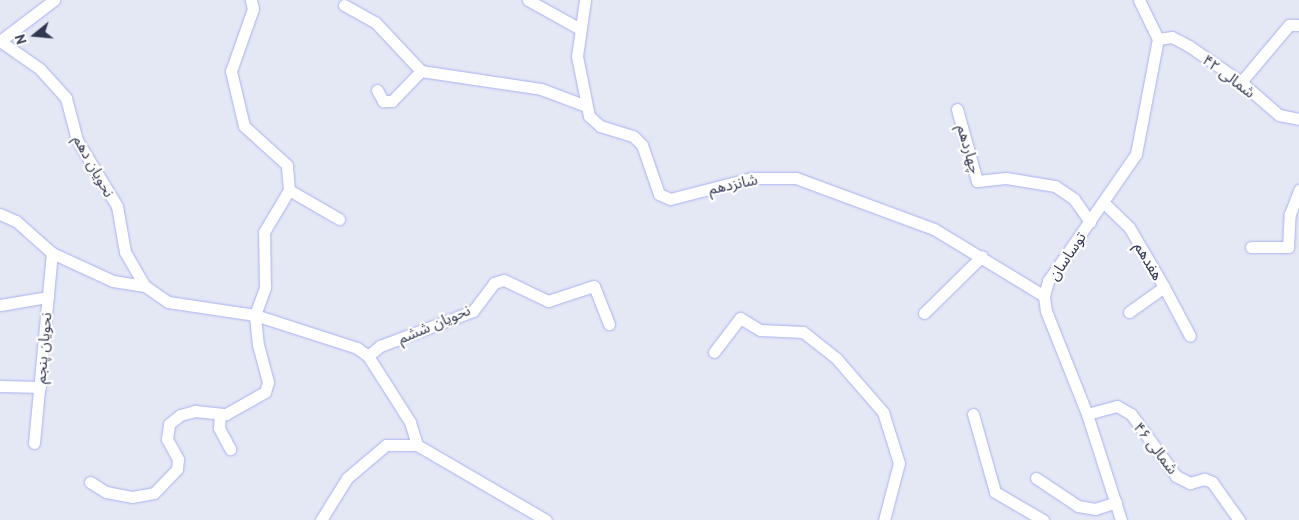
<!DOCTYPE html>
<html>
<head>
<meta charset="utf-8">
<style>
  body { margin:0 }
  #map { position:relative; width:1299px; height:520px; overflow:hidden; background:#e4e7f4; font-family:"PT Sans","Noto Sans Arabic",sans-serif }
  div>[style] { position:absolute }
  .roads { filter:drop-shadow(0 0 1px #a7b2f2) drop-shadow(0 0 1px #a7b2f2) }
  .minor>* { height:11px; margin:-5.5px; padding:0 5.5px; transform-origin:5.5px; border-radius:5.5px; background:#fff }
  span { translate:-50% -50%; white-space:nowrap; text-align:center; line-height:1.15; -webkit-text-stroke:4.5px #fff; paint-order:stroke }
  .street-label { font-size:15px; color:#333852 }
  .north { position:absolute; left:10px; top:10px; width:50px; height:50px; -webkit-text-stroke:4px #fff; paint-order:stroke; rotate:253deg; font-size:14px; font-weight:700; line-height:20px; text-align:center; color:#333852 }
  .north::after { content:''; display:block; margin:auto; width:18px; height:22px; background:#333852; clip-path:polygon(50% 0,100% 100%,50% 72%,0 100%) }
</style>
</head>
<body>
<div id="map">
  <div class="roads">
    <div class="minor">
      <div style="left:528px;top:0;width:60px;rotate:29.1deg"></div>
      <div style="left:585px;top:0;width:57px;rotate:98.1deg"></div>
      <div style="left:577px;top:56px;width:61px;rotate:78.7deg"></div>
      <div style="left:589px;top:116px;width:15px;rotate:42deg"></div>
      <div style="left:600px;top:126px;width:34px;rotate:17deg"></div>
      <div style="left:633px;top:136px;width:13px;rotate:45deg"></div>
      <div style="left:642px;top:145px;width:52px;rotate:70.9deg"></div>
      <div style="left:659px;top:194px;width:12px;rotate:24deg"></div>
      <div style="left:670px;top:199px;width:85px;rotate:-14.4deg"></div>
      <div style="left:752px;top:178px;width:44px"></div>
      <div style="left:796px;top:178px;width:147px;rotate:20.3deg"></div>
      <div style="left:934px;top:229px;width:129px;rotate:31.3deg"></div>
      <div style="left:344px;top:5px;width:35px;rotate:29deg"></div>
      <div style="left:375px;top:22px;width:67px;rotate:46.8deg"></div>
      <div style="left:421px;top:71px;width:121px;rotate:8.5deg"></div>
      <div style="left:541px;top:89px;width:48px;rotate:20.7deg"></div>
      <div style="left:1158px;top:39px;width:14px;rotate:-8deg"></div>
      <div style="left:1172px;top:37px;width:19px;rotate:28deg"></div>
      <div style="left:1189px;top:46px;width:63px;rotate:34.7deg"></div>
      <div style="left:1241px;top:82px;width:50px;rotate:41deg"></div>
      <div style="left:1279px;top:115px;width:20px;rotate:11deg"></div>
      <div style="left:0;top:41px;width:49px;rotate:35deg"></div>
      <div style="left:40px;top:69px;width:39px;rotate:48deg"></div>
      <div style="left:66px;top:98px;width:43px;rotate:75.3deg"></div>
      <div style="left:77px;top:140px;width:77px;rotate:58.8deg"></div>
      <div style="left:117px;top:206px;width:47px;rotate:80.1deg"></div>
      <div style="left:125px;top:252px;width:39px;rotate:60deg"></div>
      <div style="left:0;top:41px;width:68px;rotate:-37.2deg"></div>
      <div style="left:1241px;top:82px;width:75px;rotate:-49.9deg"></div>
      <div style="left:1289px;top:25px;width:10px"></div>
      <div style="left:377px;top:90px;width:13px;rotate:61deg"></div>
      <div style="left:383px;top:101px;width:9px"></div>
      <div style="left:392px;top:101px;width:42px;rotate:-46deg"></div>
      <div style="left:957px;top:109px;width:75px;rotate:74.5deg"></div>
      <div style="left:977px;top:181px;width:29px;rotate:-6deg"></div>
      <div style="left:1006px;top:178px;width:50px;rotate:9.3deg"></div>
      <div style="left:1055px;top:186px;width:23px;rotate:34deg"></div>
      <div style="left:1074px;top:199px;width:28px;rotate:55deg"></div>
      <div style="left:289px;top:190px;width:58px;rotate:30.1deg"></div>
      <div style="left:1104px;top:203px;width:35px;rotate:44deg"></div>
      <div style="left:1129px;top:227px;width:69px;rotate:59.7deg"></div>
      <div style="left:1164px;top:287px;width:43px;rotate:144.5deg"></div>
      <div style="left:0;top:214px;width:17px;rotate:24deg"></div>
      <div style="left:16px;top:221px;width:48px;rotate:41.6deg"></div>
      <div style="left:52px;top:253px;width:67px;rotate:24.7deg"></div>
      <div style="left:113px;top:281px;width:32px;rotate:9deg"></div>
      <div style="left:145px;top:286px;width:28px;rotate:35deg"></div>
      <div style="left:168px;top:302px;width:88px;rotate:8.5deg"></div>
      <div style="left:255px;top:315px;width:107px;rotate:17.9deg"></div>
      <div style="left:357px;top:348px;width:14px;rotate:36deg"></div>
      <div style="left:368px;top:356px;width:78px;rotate:57.5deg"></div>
      <div style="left:410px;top:422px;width:24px;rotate:73deg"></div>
      <div style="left:417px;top:445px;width:149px;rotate:30.2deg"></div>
      <div style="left:1251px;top:247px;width:37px"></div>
      <div style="left:1288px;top:247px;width:33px;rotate:-87deg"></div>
      <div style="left:1290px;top:214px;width:26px;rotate:-69deg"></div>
      <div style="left:1164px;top:287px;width:55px;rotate:62deg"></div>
      <div style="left:0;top:305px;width:49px;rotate:-9.5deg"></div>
      <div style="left:924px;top:313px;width:81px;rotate:-44.5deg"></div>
      <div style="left:714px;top:352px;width:43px;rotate:-52.6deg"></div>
      <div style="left:740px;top:318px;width:23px;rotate:31deg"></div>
      <div style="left:760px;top:330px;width:43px;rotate:2.7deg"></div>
      <div style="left:803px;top:332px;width:42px;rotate:38.2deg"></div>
      <div style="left:836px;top:358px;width:72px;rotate:49deg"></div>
      <div style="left:883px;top:412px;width:53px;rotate:72.6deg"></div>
      <div style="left:899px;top:463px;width:59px;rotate:104.7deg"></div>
      <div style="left:368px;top:356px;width:16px;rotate:-40deg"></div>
      <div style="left:380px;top:346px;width:99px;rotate:-20.6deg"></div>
      <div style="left:473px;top:311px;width:35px;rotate:-53deg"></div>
      <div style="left:494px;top:283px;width:10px;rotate:-17deg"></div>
      <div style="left:504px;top:280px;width:49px;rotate:25.5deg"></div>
      <div style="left:548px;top:301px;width:48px;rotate:-18.1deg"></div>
      <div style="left:594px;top:286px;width:41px;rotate:68.5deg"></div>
      <div style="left:0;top:386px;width:40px;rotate:1.4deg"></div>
      <div style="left:220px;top:414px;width:14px;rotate:94deg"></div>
      <div style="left:219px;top:428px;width:24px;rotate:62deg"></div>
      <div style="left:973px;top:414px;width:81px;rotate:74.2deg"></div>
      <div style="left:995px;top:492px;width:56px;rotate:30.3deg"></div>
      <div style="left:1087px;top:414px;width:31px;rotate:-15deg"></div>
      <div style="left:1117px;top:406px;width:16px;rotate:30deg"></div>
      <div style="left:1131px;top:414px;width:77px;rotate:54deg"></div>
      <div style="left:1176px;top:476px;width:16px;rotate:27deg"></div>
      <div style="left:1190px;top:483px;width:15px;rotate:-16deg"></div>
      <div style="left:1204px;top:479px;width:9px;rotate:21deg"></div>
      <div style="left:1212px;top:482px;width:47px;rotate:54.6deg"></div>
      <div style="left:34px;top:443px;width:191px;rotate:-84.6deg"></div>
      <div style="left:1036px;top:478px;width:50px;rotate:33.7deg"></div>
      <div style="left:1078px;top:506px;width:17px;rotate:10deg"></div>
      <div style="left:1095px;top:509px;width:22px;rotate:-18deg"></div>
      <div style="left:90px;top:482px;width:19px;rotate:32deg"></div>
      <div style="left:106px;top:492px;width:26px;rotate:11deg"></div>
      <div style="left:132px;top:497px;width:22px;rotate:-10deg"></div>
      <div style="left:154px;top:493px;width:33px;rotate:-46deg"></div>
      <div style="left:177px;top:469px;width:10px;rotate:-84deg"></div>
      <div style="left:178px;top:459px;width:23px;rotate:-119deg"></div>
      <div style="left:167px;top:439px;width:15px;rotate:-82deg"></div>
      <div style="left:169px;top:424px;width:14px;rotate:-39deg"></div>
      <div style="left:180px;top:415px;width:16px;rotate:-15deg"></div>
      <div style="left:195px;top:411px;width:31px;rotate:6deg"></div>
      <div style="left:226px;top:414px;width:45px;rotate:-29.4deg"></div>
      <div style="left:265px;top:392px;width:10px;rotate:-73deg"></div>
      <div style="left:268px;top:382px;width:38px;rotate:-105deg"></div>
      <div style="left:258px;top:345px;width:30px;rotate:-96deg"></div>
      <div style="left:255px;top:315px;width:30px;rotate:-70deg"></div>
      <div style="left:265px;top:287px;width:55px;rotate:-91deg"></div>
      <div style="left:264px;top:232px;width:49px;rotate:-59.2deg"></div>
      <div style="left:289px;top:190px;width:25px;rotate:-95deg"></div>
      <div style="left:287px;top:165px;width:58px;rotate:-137.8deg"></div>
      <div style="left:244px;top:126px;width:57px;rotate:-103.3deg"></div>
      <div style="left:231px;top:71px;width:66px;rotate:-70.5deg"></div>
      <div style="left:253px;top:9px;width:9px;rotate:-103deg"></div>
      <div style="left:321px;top:520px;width:49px;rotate:-58.2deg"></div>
      <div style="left:347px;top:478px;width:51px;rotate:-40.2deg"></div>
      <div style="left:386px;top:445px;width:31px"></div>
      <div style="left:1121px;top:520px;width:111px;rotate:-107.8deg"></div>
      <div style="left:1087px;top:414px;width:111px;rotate:-111.7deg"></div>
      <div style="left:1046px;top:311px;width:15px;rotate:-98deg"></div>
      <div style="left:1044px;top:296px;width:16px;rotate:-75deg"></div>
      <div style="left:1048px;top:281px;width:155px;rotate:-55.3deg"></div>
      <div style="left:1136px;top:154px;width:117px;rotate:-79.2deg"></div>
      <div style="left:1158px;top:39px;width:43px;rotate:-116deg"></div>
    </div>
  </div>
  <div class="street-label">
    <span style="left:1229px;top:76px;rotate:37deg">شمالی ۴۲</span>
    <span style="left:969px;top:149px;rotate:74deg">چهاردهم</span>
    <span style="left:94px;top:166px;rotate:61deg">نحویان دهم</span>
    <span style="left:733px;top:184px;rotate:-12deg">شانزدهم</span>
    <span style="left:1067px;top:256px;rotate:-56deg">توساسان</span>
    <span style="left:1149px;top:261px;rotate:60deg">هفدهم</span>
    <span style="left:434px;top:324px;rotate:-23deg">نحویان ششم</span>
    <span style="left:43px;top:348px;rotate:-85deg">نحویان پنجم</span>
    <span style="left:1156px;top:448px;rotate:52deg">شمالی ۴۶</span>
  </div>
  <div class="north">N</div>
</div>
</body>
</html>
